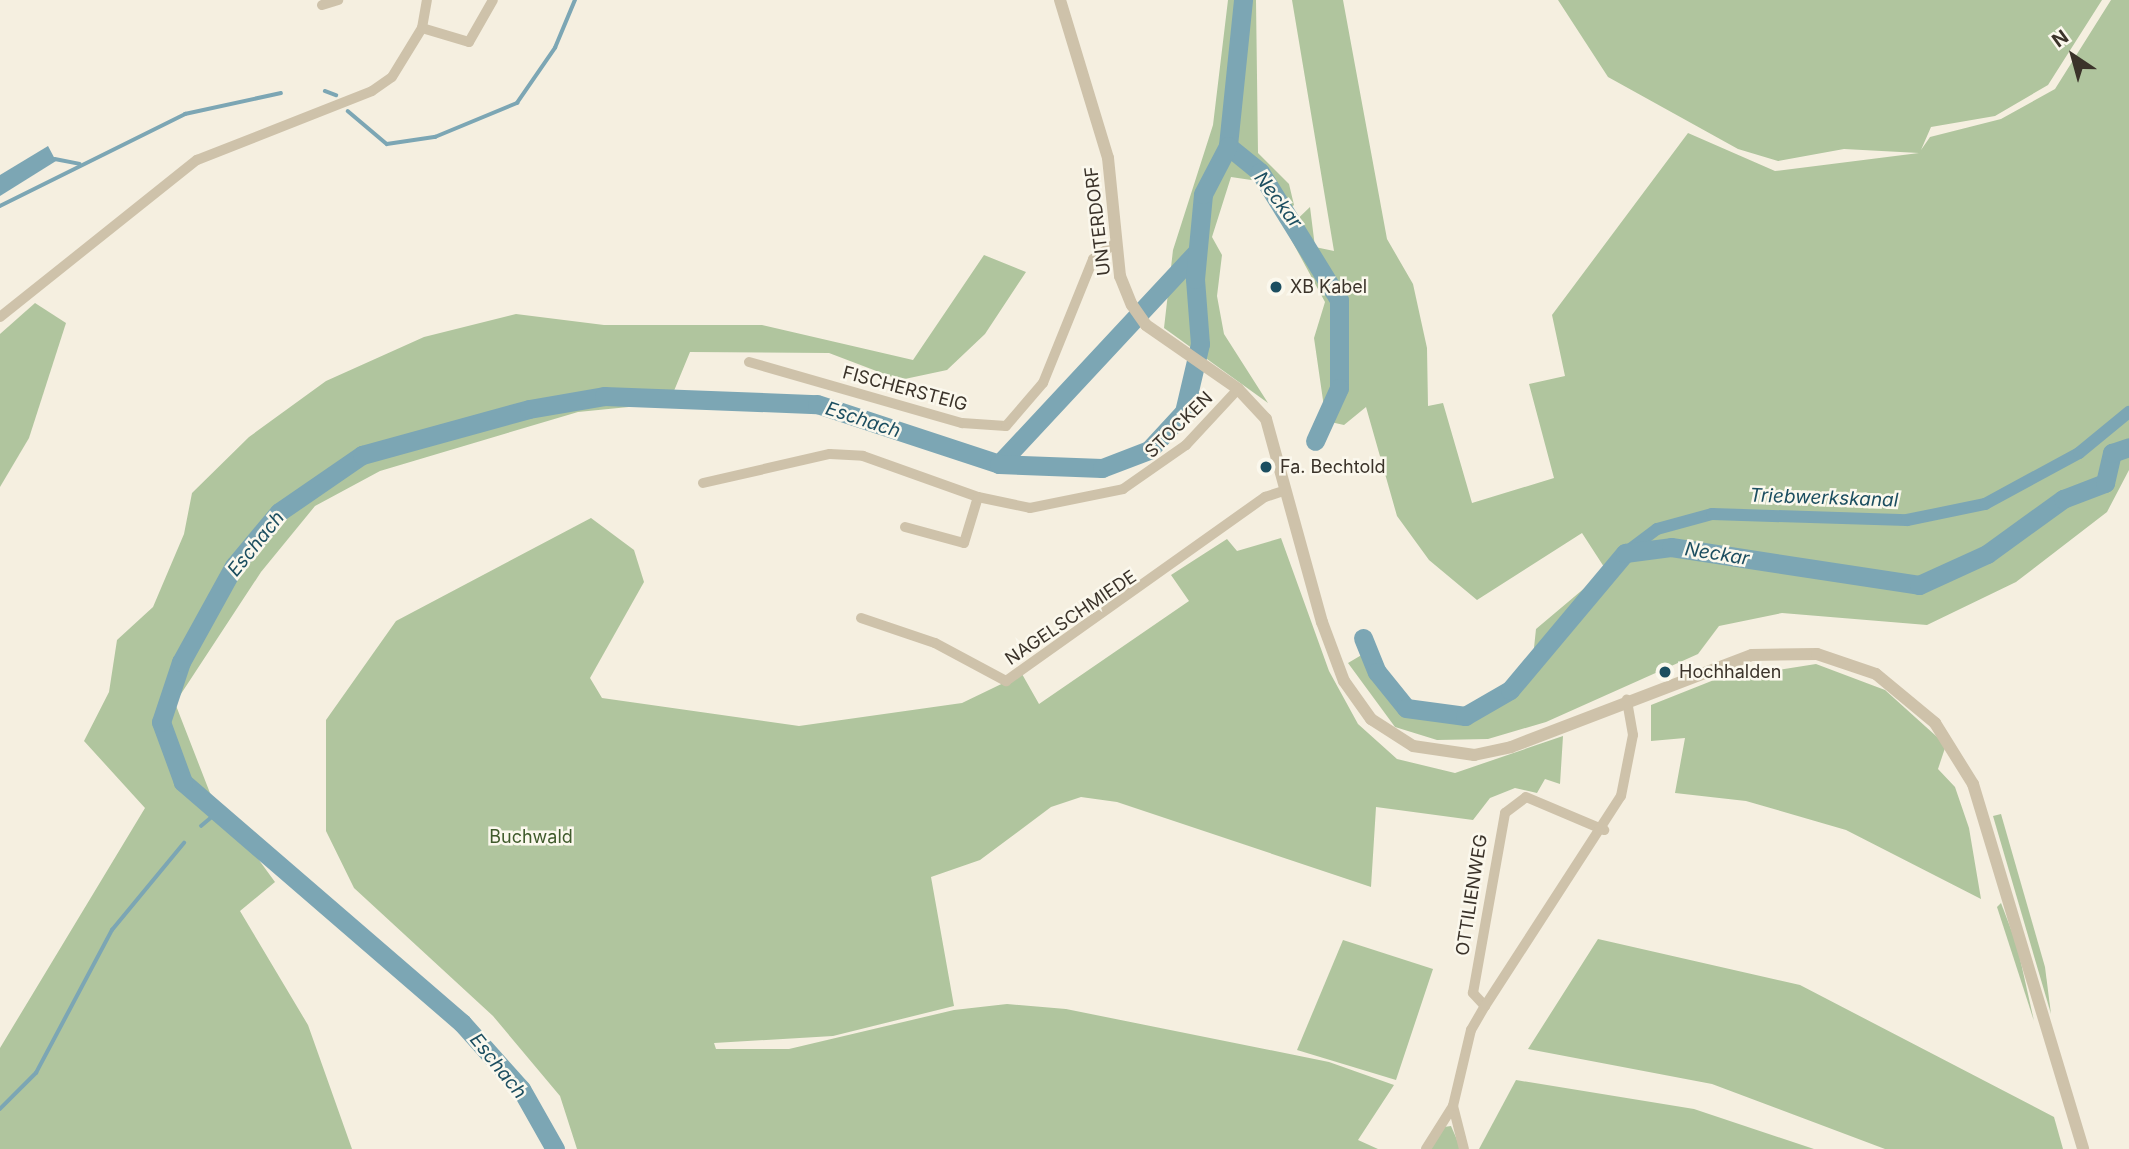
<!DOCTYPE html>
<html>
<head>
<meta charset="utf-8">
<style>
  body { margin:0 }
  #map { position:relative; width:2129px; height:1149px; overflow:hidden; background:#f5efe0; font-family:Inter,sans-serif }
  div>[style] { position:absolute }
  .green>* { inset:0; background:#b0c59e }
  .water>* { inset:0; background:#7ca6b4 }
  .stream>* { height:3.5px; margin:-1.75px; padding:0 1.75px; transform-origin:1.75px; border-radius:1.75px; background:#7ca6b4 }
  .canal>* { height:12px; margin:-6px; padding:0 6px; transform-origin:6px; border-radius:6px; background:#7ca6b4 }
  .river>* { height:19px; margin:-9.5px; padding:0 9.5px; transform-origin:9.5px; border-radius:9.5px; background:#7ca6b4 }
  .minor>* { height:10px; margin:-5px; padding:0 5px; transform-origin:5px; border-radius:5px; background:#cec2aa }
  .tertiary>* { height:12px; margin:-6px; padding:0 6px; transform-origin:6px; border-radius:6px; background:#cec2aa }
  .dots>* { width:19px; height:19px; translate:-50% -50%; box-sizing:border-box; border:4px solid #fbf8ed; border-radius:50% }
  span { translate:-50% -50%; white-space:nowrap; text-align:center; line-height:1.15; -webkit-text-stroke:5px #fbf8ed; paint-order:stroke }
  .street-label { font-size:18px; color:#3b332a }
  .poi-label { font-size:18px; color:#3b332a }
  .left { translate:0 -50%; text-align:left }
  .park-label { font-size:18px; color:#405b2c }
  .water-label { font-size:19px; color:#1c4e60; font-style:italic }
  .north { position:absolute; left:2038px; top:21px; width:70px; height:70px; -webkit-text-stroke:5px #fbf8ed; paint-order:stroke; rotate:324deg; font-size:19px; font-weight:700; line-height:28px; text-align:center; color:#3b332a }
  .north::after { content:''; display:block; margin:auto; width:24px; height:32px; background:#3b332a; clip-path:polygon(50% 0,100% 100%,50% 72%,0 100%) }
</style>
</head>
<body>
<div id="map">
  <div class="green">
    <div style="clip-path:polygon(1228px 0,1256px 0,1258px 153px,1289px 184px,1294px 205px,1280px 216px,1258px 181px,1231px 177px,1212px 237px,1222px 255px,1217px 296px,1224px 334px,1268px 403px,1164px 328px,1173px 250px,1213px 125px)"></div>
    <div style="clip-path:polygon(1292px 0,1343px 0,1387px 239px,1413px 284px,1427px 348px,1428px 406px,1443px 403px,1472px 503px,1554px 478px,1529px 384px,1565px 376px,1552px 315px,1688px 133px,1775px 171px,1919px 153px,1844px 149px,1778px 161px,1738px 149px,1608px 77px,1558px 0,2102px 0,2048px 85px,1995px 116px,1931px 127px,1921px 150px,1930px 137px,2001px 119px,2055px 89px,2111px 0,2129px 0,2129px 470px,2107px 512px,2016px 582px,1927px 625px,1782px 613px,1719px 626px,1698px 654px,1546px 722px,1488px 739px,1437px 740px,1395px 727px,1348px 663px,1370px 650px,1403px 703px,1435px 714px,1472px 709px,1497px 696px,1533px 657px,1536px 629px,1606px 570px,1582px 533px,1477px 600px,1429px 560px,1397px 516px,1366px 407px,1344px 425px,1326px 421px,1314px 338px,1325px 302px,1286px 230px,1310px 207px,1315px 247px,1334px 251px)"></div>
    <div style="clip-path:polygon(984px 255px,1026px 272px,985px 334px,947px 370px,900px 380px,829px 353px,690px 352px,669px 403px,578px 412px,380px 471px,315px 506px,261px 572px,175px 703px,210px 793px,275px 882px,240px 911px,308px 1025px,352px 1149px,0 1149px,0 1048px,145px 808px,84px 741px,109px 692px,117px 640px,153px 607px,184px 534px,192px 493px,249px 437px,326px 381px,424px 337px,516px 314px,604px 325px,762px 325px,913px 360px)"></div>
    <div style="clip-path:polygon(35px 303px,66px 323px,29px 438px,0 487px,0 334px)"></div>
    <div style="clip-path:polygon(591px 518px,634px 550px,644px 582px,590px 678px,602px 698px,799px 726px,962px 703px,1022px 674px,1039px 704px,1189px 601px,1171px 575px,1227px 539px,1237px 551px,1281px 538px,1329px 671px,1358px 724px,1397px 759px,1455px 773px,1563px 736px,1560px 784px,1545px 779px,1537px 793px,1515px 788px,1490px 798px,1473px 820px,1376px 807px,1371px 887px,1117px 802px,1081px 797px,1051px 807px,980px 860px,931px 877px,954px 1006px,833px 1036px,714px 1043px,716px 1049px,789px 1049px,954px 1010px,1007px 1004px,1066px 1009px,1329px 1062px,1394px 1085px,1358px 1140px,1378px 1149px,577px 1149px,560px 1096px,493px 1016px,354px 888px,326px 831px,326px 720px,396px 621px)"></div>
    <div style="clip-path:polygon(1816px 664px,1885px 690px,1946px 745px,1938px 769px,1955px 787px,1969px 828px,1981px 899px,1846px 830px,1746px 801px,1675px 793px,1685px 738px,1651px 741px,1651px 705px,1714px 680px)"></div>
    <div style="clip-path:polygon(2001px 814px,2045px 967px,2051px 1014px,1993px 816px)"></div>
    <div style="clip-path:polygon(2001px 903px,2017px 945px,2034px 1021px,1997px 907px)"></div>
    <div style="clip-path:polygon(1598px 939px,1800px 985px,2054px 1117px,2063px 1149px,1885px 1149px,1712px 1084px,1528px 1049px)"></div>
    <div style="clip-path:polygon(1343px 940px,1433px 969px,1396px 1080px,1297px 1050px)"></div>
    <div style="clip-path:polygon(1516px 1080px,1694px 1109px,1814px 1149px,1479px 1149px)"></div>
    <div style="clip-path:polygon(1451px 1126px,1461px 1149px,1430px 1149px,1444px 1127px)"></div>
  </div>
  <div class="water">
    <div style="clip-path:polygon(48px 146px,56px 161px,0 196px,0 175px)"></div>
  </div>
  <div class="stream">
    <div style="left:325px;top:91px;width:12px;rotate:20deg"></div>
    <div style="left:348px;top:111px;width:51px;rotate:40.2deg"></div>
    <div style="left:387px;top:144px;width:49px;rotate:-8.3deg"></div>
    <div style="left:435px;top:137px;width:89px;rotate:-22.5deg"></div>
    <div style="left:517px;top:103px;width:67px;rotate:-55.4deg"></div>
    <div style="left:555px;top:48px;width:52px;rotate:-67.4deg"></div>
    <div style="left:55px;top:159px;width:25px;rotate:11deg"></div>
    <div style="left:0;top:206px;width:207px;rotate:-26.4deg"></div>
    <div style="left:185px;top:114px;width:98px;rotate:-12.3deg"></div>
    <div style="left:201px;top:826px;width:17px;rotate:-40deg"></div>
    <div style="left:0;top:1109px;width:51px;rotate:-45deg"></div>
    <div style="left:36px;top:1073px;width:162px;rotate:-62deg"></div>
    <div style="left:112px;top:930px;width:113px;rotate:-50.4deg"></div>
  </div>
  <div class="canal">
    <div style="left:1625px;top:553px;width:40px;rotate:-37deg"></div>
    <div style="left:1657px;top:529px;width:57px;rotate:-15.3deg"></div>
    <div style="left:1712px;top:514px;width:195px;rotate:1.8deg"></div>
    <div style="left:1907px;top:520px;width:80px;rotate:-11.6deg"></div>
    <div style="left:1985px;top:504px;width:107px;rotate:-28.5deg"></div>
    <div style="left:2079px;top:453px;width:65px;rotate:-39.4deg"></div>
  </div>
  <div class="river">
    <div style="left:1243px;top:0;width:147px;rotate:95.9deg"></div>
    <div style="left:1228px;top:146px;width:41px;rotate:39.1deg"></div>
    <div style="left:1260px;top:172px;width:150px;rotate:58.3deg"></div>
    <div style="left:1339px;top:300px;width:88px;rotate:90deg"></div>
    <div style="left:1339px;top:388px;width:58px;rotate:114.4deg"></div>
    <div style="left:999px;top:464px;width:289px;rotate:-47deg"></div>
    <div style="left:1363px;top:638px;width:37px;rotate:68deg"></div>
    <div style="left:1377px;top:672px;width:46px;rotate:51.1deg"></div>
    <div style="left:1406px;top:708px;width:60px;rotate:7.7deg"></div>
    <div style="left:1465px;top:716px;width:52px;rotate:-30deg"></div>
    <div style="left:1510px;top:690px;width:179px;rotate:-50deg"></div>
    <div style="left:1625px;top:553px;width:46px;rotate:-7.4deg"></div>
    <div style="left:1671px;top:547px;width:251px;rotate:8.7deg"></div>
    <div style="left:1919px;top:585px;width:75px;rotate:-24.5deg"></div>
    <div style="left:1987px;top:554px;width:94px;rotate:-35.9deg"></div>
    <div style="left:2063px;top:499px;width:45px;rotate:-20.9deg"></div>
    <div style="left:2105px;top:483px;width:31px;rotate:-77deg"></div>
    <div style="left:2112px;top:453px;width:18px;rotate:-19deg"></div>
    <div style="left:555px;top:1149px;width:69px;rotate:-119.5deg"></div>
    <div style="left:521px;top:1089px;width:89px;rotate:-131.8deg"></div>
    <div style="left:462px;top:1023px;width:369px;rotate:-139.2deg"></div>
    <div style="left:183px;top:782px;width:64px;rotate:-110.1deg"></div>
    <div style="left:161px;top:722px;width:63px;rotate:-71.6deg"></div>
    <div style="left:181px;top:662px;width:110px;rotate:-61.1deg"></div>
    <div style="left:234px;top:566px;width:70px;rotate:-50.2deg"></div>
    <div style="left:279px;top:512px;width:101px;rotate:-34.5deg"></div>
    <div style="left:362px;top:455px;width:173px;rotate:-15.4deg"></div>
    <div style="left:529px;top:409px;width:76px;rotate:-9.8deg"></div>
    <div style="left:604px;top:396px;width:213px;rotate:2.2deg"></div>
    <div style="left:817px;top:404px;width:192px;rotate:18.2deg"></div>
    <div style="left:999px;top:464px;width:103px;rotate:2.2deg"></div>
    <div style="left:1102px;top:468px;width:50px;rotate:-21deg"></div>
    <div style="left:1149px;top:450px;width:52px;rotate:-47.4deg"></div>
    <div style="left:1184px;top:412px;width:70px;rotate:-76.8deg"></div>
    <div style="left:1200px;top:344px;width:65px;rotate:-94.4deg"></div>
    <div style="left:1195px;top:279px;width:85px;rotate:-84.6deg"></div>
    <div style="left:1203px;top:194px;width:54px;rotate:-62.5deg"></div>
  </div>
  <div class="minor">
    <div style="left:322px;top:5px;width:17px;rotate:-17deg"></div>
    <div style="left:422px;top:28px;width:49px;rotate:16.6deg"></div>
    <div style="left:469px;top:42px;width:48px;rotate:-60.3deg"></div>
    <div style="left:0;top:317px;width:252px;rotate:-38.6deg"></div>
    <div style="left:197px;top:160px;width:188px;rotate:-21.5deg"></div>
    <div style="left:372px;top:91px;width:24px;rotate:-35deg"></div>
    <div style="left:392px;top:77px;width:57px;rotate:-58.5deg"></div>
    <div style="left:422px;top:28px;width:28px;rotate:-80deg"></div>
    <div style="left:749px;top:362px;width:222px;rotate:16deg"></div>
    <div style="left:962px;top:423px;width:44px;rotate:3.9deg"></div>
    <div style="left:1006px;top:426px;width:57px;rotate:-49.3deg"></div>
    <div style="left:1043px;top:383px;width:134px;rotate:-68deg"></div>
    <div style="left:1093px;top:259px;width:28px;rotate:-35deg"></div>
    <div style="left:703px;top:483px;width:130px;rotate:-12.9deg"></div>
    <div style="left:830px;top:454px;width:33px;rotate:3deg"></div>
    <div style="left:863px;top:456px;width:122px;rotate:19.6deg"></div>
    <div style="left:905px;top:527px;width:61px;rotate:15.2deg"></div>
    <div style="left:964px;top:543px;width:48px;rotate:-73.1deg"></div>
    <div style="left:978px;top:497px;width:53px;rotate:11.9deg"></div>
    <div style="left:1030px;top:508px;width:95px;rotate:-11.5deg"></div>
    <div style="left:1123px;top:489px;width:77px;rotate:-34.9deg"></div>
    <div style="left:1186px;top:445px;width:76px;rotate:-47.1deg"></div>
    <div style="left:861px;top:618px;width:78px;rotate:18.7deg"></div>
    <div style="left:935px;top:643px;width:81px;rotate:28.2deg"></div>
    <div style="left:1006px;top:681px;width:318px;rotate:-35.4deg"></div>
    <div style="left:1265px;top:497px;width:20px;rotate:-18deg"></div>
    <div style="left:1485px;top:1006px;width:18px;rotate:-133deg"></div>
    <div style="left:1473px;top:993px;width:183px;rotate:-79.9deg"></div>
    <div style="left:1505px;top:813px;width:26px;rotate:-37deg"></div>
    <div style="left:1526px;top:797px;width:85px;rotate:22.9deg"></div>
    <div style="left:1453px;top:1106px;width:44px;rotate:75.7deg"></div>
    <div style="left:1426px;top:1149px;width:51px;rotate:-57.9deg"></div>
    <div style="left:1453px;top:1106px;width:78px;rotate:-76.7deg"></div>
    <div style="left:1471px;top:1030px;width:28px;rotate:-60deg"></div>
    <div style="left:1485px;top:1006px;width:250px;rotate:-57.1deg"></div>
    <div style="left:1621px;top:796px;width:62px;rotate:-78.9deg"></div>
    <div style="left:1633px;top:735px;width:36px;rotate:-100deg"></div>
  </div>
  <div class="tertiary">
    <div style="left:1060px;top:0;width:165px;rotate:73.1deg"></div>
    <div style="left:1108px;top:158px;width:119px;rotate:84.2deg"></div>
    <div style="left:1120px;top:276px;width:31px;rotate:68deg"></div>
    <div style="left:1132px;top:305px;width:24px;rotate:55deg"></div>
    <div style="left:1146px;top:325px;width:112px;rotate:34.8deg"></div>
    <div style="left:1238px;top:389px;width:41px;rotate:47deg"></div>
    <div style="left:1266px;top:419px;width:211px;rotate:74.6deg"></div>
    <div style="left:1322px;top:622px;width:63px;rotate:69.6deg"></div>
    <div style="left:1344px;top:681px;width:47px;rotate:54.6deg"></div>
    <div style="left:1371px;top:719px;width:50px;rotate:32.7deg"></div>
    <div style="left:1413px;top:746px;width:62px;rotate:8.4deg"></div>
    <div style="left:1474px;top:755px;width:38px;rotate:-12deg"></div>
    <div style="left:1511px;top:747px;width:258px;rotate:-20.9deg"></div>
    <div style="left:1752px;top:655px;width:65px;rotate:-0.9deg"></div>
    <div style="left:1817px;top:654px;width:62px;rotate:18.7deg"></div>
    <div style="left:1876px;top:674px;width:77px;rotate:39.7deg"></div>
    <div style="left:1935px;top:723px;width:72px;rotate:58.1deg"></div>
    <div style="left:1973px;top:784px;width:381px;rotate:73.2deg"></div>
  </div>
  <div class="dots">
    <div style="left:1276px;top:287px;background:#1c4e60"></div>
    <div style="left:1266px;top:467px;background:#1c4e60"></div>
    <div style="left:1665px;top:672px;background:#1c4e60"></div>
  </div>
  <div class="street-label">
    <span style="left:1098px;top:221px;rotate:-97deg">UNTERDORF</span>
    <span style="left:905px;top:389px;rotate:15deg">FISCHERSTEIG</span>
    <span style="left:1179px;top:425px;rotate:-44deg">STOCKEN</span>
    <span style="left:1071px;top:618px;rotate:-34deg">NAGELSCHMIEDE</span>
    <span style="left:1472px;top:895px;rotate:-81deg">OTTILIENWEG</span>
  </div>
  <div class="poi-label">
    <span class="left" style="left:1290px;top:287px">XB Kabel</span>
    <span class="left" style="left:1280px;top:467px">Fa. Bechtold</span>
    <span class="left" style="left:1679px;top:672px">Hochhalden</span>
  </div>
  <div class="park-label">
    <span style="left:531px;top:837px">Buchwald</span>
  </div>
  <div class="water-label">
    <span style="left:1278px;top:200px;rotate:53deg">Neckar</span>
    <span style="left:863px;top:420px;rotate:18deg">Eschach</span>
    <span style="left:1824px;top:498px;rotate:2deg">Triebwerkskanal</span>
    <span style="left:256px;top:544px;rotate:-51deg">Eschach</span>
    <span style="left:1717px;top:554px;rotate:9deg">Neckar</span>
    <span style="left:498px;top:1066px;rotate:51deg">Eschach</span>
  </div>
  <div class="north">N</div>
</div>
</body>
</html>
